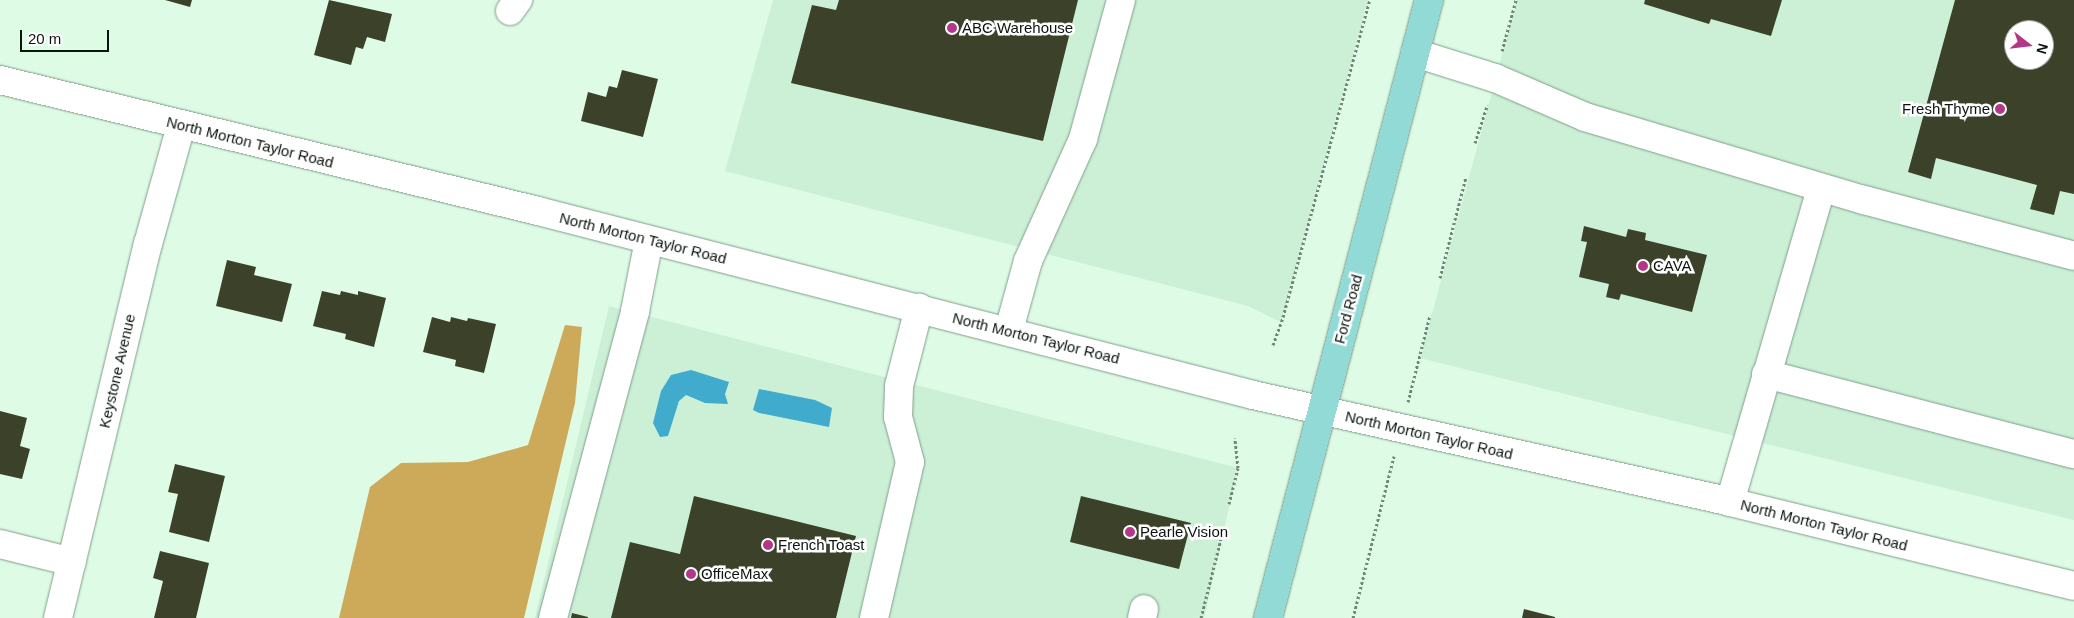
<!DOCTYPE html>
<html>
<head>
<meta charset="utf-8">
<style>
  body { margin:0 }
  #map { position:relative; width:2074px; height:618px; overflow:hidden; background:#defbe6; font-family:Arial,sans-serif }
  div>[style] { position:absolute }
  .built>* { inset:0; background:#cbf0d6 }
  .forest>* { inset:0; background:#cdaa5a }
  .water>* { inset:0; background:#41abcd }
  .building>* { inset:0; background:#3c4229 }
  .path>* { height:3px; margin-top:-1.5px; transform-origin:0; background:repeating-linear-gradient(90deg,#738678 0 2.5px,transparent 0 5px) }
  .roads { filter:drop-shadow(0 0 1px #829d8a) drop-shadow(0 0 1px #829d8a) }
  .minor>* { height:28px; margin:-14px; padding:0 14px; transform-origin:14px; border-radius:14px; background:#fff }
  .major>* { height:28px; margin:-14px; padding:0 14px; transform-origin:14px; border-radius:14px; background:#91dad6 }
  .dots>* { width:14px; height:14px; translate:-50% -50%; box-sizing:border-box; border:2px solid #fff; border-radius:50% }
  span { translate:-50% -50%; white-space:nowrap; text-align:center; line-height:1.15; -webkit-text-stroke:5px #fff; paint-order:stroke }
  .poi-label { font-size:15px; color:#0b150e }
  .left { translate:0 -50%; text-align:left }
  .right { translate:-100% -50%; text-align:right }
  .street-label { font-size:15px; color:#0b150e }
  .north { position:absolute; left:2004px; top:20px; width:50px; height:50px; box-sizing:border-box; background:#fff; border:1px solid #9da19f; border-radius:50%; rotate:106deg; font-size:14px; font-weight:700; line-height:20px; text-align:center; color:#0b150e }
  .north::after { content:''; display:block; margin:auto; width:18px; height:22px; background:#b23789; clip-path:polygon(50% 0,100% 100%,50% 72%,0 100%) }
  .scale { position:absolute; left:20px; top:30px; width:89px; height:22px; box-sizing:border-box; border:2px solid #0b150e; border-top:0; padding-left:6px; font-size:15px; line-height:18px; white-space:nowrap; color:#0b150e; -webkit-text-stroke:4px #fff; paint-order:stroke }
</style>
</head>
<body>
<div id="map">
  <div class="built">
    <div style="clip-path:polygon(773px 0,1368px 0,1281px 322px,1248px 306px,725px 171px)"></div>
    <div style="clip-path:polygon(evenodd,1517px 0,2074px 0,2074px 520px,1420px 358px,1517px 0,2014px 30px,2044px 30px,2044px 60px,2014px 60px,2014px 30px)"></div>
    <div style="clip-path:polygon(609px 306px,1238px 468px,1204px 618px,535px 618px)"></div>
  </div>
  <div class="forest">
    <div style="clip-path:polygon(565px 325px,582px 327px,575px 403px,524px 618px,339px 618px,370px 487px,401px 463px,468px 462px,528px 445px)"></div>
  </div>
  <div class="water">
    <div style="clip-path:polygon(691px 370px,729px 382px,725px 394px,728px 404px,705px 403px,686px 395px,679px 401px,668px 436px,660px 437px,653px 423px,661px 391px,671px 375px)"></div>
    <div style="clip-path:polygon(759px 389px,815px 400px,832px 408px,829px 427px,759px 413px,753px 410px)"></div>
  </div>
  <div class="building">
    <div style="clip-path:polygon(165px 0,192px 0,190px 7px)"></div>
    <div style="clip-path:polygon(329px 0,392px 14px,385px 42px,367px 37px,363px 49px,356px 47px,351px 65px,314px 55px)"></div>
    <div style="clip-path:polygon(839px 0,1078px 0,1043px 141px,791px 83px,812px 5px,836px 10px)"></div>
    <div style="clip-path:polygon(1645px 0,1782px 0,1771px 36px,1711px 19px,1709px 24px,1644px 4px)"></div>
    <div style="clip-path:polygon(evenodd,1955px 0,2074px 0,2074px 194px,2060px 191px,2054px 215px,2030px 209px,2037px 185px,1936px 158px,1931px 179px,1908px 172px,1955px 0,2014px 30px,2044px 30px,2044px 60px,2014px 60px,2014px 30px)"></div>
    <div style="clip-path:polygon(622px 70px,658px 79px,643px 137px,581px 121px,588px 92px,606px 97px,609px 86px,617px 88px)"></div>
    <div style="clip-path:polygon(1584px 226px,1626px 237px,1628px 229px,1646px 233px,1645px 240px,1707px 255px,1692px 312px,1621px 294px,1619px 300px,1606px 297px,1609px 284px,1579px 277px,1587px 242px,1581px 241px)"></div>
    <div style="clip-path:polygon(227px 260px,256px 267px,254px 275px,292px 284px,282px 322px,216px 306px)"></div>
    <div style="clip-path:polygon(322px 291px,340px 295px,341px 291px,358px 295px,358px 291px,386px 298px,374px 347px,345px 339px,346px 334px,313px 326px)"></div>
    <div style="clip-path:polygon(432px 317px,450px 322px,451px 317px,467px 321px,468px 318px,496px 324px,484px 373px,455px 366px,456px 360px,423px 352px)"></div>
    <div style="clip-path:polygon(0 411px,27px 418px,20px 446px,30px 449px,22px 479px,0 474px)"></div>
    <div style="clip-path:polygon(175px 464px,225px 476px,209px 542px,169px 532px,178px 494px,168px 492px)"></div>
    <div style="clip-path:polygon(694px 496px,856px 536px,836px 618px,611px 618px,630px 542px,680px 554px)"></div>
    <div style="clip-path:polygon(1081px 496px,1191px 523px,1179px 569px,1070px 542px)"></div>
    <div style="clip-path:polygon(160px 551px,209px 563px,196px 618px,154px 618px,163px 581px,153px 578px)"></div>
    <div style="clip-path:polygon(1524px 609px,1555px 617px,1555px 618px,1522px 618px)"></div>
    <div style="clip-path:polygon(572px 613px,588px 617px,588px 618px,571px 618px)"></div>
  </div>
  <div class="path">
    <div style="left:1502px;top:51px;width:53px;rotate:-74.6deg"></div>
    <div style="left:1475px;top:143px;width:40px;rotate:-72deg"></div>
    <div style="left:1440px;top:278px;width:104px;rotate:-75.6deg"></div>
    <div style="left:1273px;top:345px;width:30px;rotate:-70deg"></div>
    <div style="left:1283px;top:317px;width:329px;rotate:-74.7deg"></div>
    <div style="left:1408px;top:402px;width:90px;rotate:-75.8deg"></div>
    <div style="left:1229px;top:504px;width:37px;rotate:-76deg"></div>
    <div style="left:1238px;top:468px;width:30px;rotate:-96deg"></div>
    <div style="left:1201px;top:618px;width:81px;rotate:-75.8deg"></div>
    <div style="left:1353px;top:618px;width:167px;rotate:-75.8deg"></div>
  </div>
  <div class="roads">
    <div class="minor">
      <div style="left:510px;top:11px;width:14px;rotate:-54deg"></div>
      <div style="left:1415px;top:53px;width:84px;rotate:17.4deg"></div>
      <div style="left:1495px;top:78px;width:98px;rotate:23.4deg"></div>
      <div style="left:1585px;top:117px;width:291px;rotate:16.6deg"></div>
      <div style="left:1864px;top:200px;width:217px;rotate:14.9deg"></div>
      <div style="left:0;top:80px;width:554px;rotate:13.68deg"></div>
      <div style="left:538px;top:211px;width:738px;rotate:14.43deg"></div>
      <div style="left:1253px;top:395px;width:489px;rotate:12.6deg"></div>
      <div style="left:1730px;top:502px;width:354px;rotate:13.7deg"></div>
      <div style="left:1009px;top:330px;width:72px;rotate:-74.6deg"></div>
      <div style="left:1028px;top:261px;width:134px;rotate:-65.7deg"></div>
      <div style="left:1083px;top:139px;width:144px;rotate:-74.7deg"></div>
      <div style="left:1766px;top:374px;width:318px;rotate:14.6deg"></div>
      <div style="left:1730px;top:502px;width:327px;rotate:-73.8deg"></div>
      <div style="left:0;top:544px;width:74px;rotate:14deg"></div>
      <div style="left:58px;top:618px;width:385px;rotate:-76.5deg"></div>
      <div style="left:148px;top:244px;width:123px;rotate:-74.4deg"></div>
      <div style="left:553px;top:618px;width:318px;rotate:-75deg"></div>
      <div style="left:635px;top:311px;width:72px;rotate:-78.8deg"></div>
      <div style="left:874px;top:618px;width:160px;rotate:-77deg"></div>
      <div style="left:910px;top:462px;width:47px;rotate:-104.9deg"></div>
      <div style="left:898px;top:417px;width:31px;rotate:-88deg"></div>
      <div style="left:899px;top:386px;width:81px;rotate:-75.6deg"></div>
      <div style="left:1142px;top:618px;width:9px;rotate:-77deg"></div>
    </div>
    <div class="major">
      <div style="left:1268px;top:618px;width:639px;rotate:-75.4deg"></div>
    </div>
  </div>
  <div class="dots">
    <div style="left:952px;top:28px;background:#b23789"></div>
    <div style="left:2000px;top:109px;background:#b23789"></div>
    <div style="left:1643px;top:266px;background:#b23789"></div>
    <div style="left:1130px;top:532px;background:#b23789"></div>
    <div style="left:768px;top:545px;background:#b23789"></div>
    <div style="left:691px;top:574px;background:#b23789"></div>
  </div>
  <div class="poi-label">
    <span class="left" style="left:962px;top:28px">ABC Warehouse</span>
    <span class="right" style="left:1990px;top:109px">Fresh Thyme</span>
    <span class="left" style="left:1653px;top:266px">CAVA</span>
    <span class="left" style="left:1140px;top:532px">Pearle Vision</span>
    <span class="left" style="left:778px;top:545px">French Toast</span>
    <span class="left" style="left:701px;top:574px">OfficeMax</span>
  </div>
  <div class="street-label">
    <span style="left:250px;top:142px;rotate:14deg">North Morton Taylor Road</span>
    <span style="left:643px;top:238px;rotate:14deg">North Morton Taylor Road</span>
    <span style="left:1348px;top:309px;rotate:-75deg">Ford Road</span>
    <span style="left:1036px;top:338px;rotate:14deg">North Morton Taylor Road</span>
    <span style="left:117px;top:371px;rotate:-77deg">Keystone Avenue</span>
    <span style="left:1429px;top:435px;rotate:13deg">North Morton Taylor Road</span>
    <span style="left:1824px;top:525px;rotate:14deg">North Morton Taylor Road</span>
  </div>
  <div class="north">N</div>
  <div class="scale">20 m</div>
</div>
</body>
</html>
